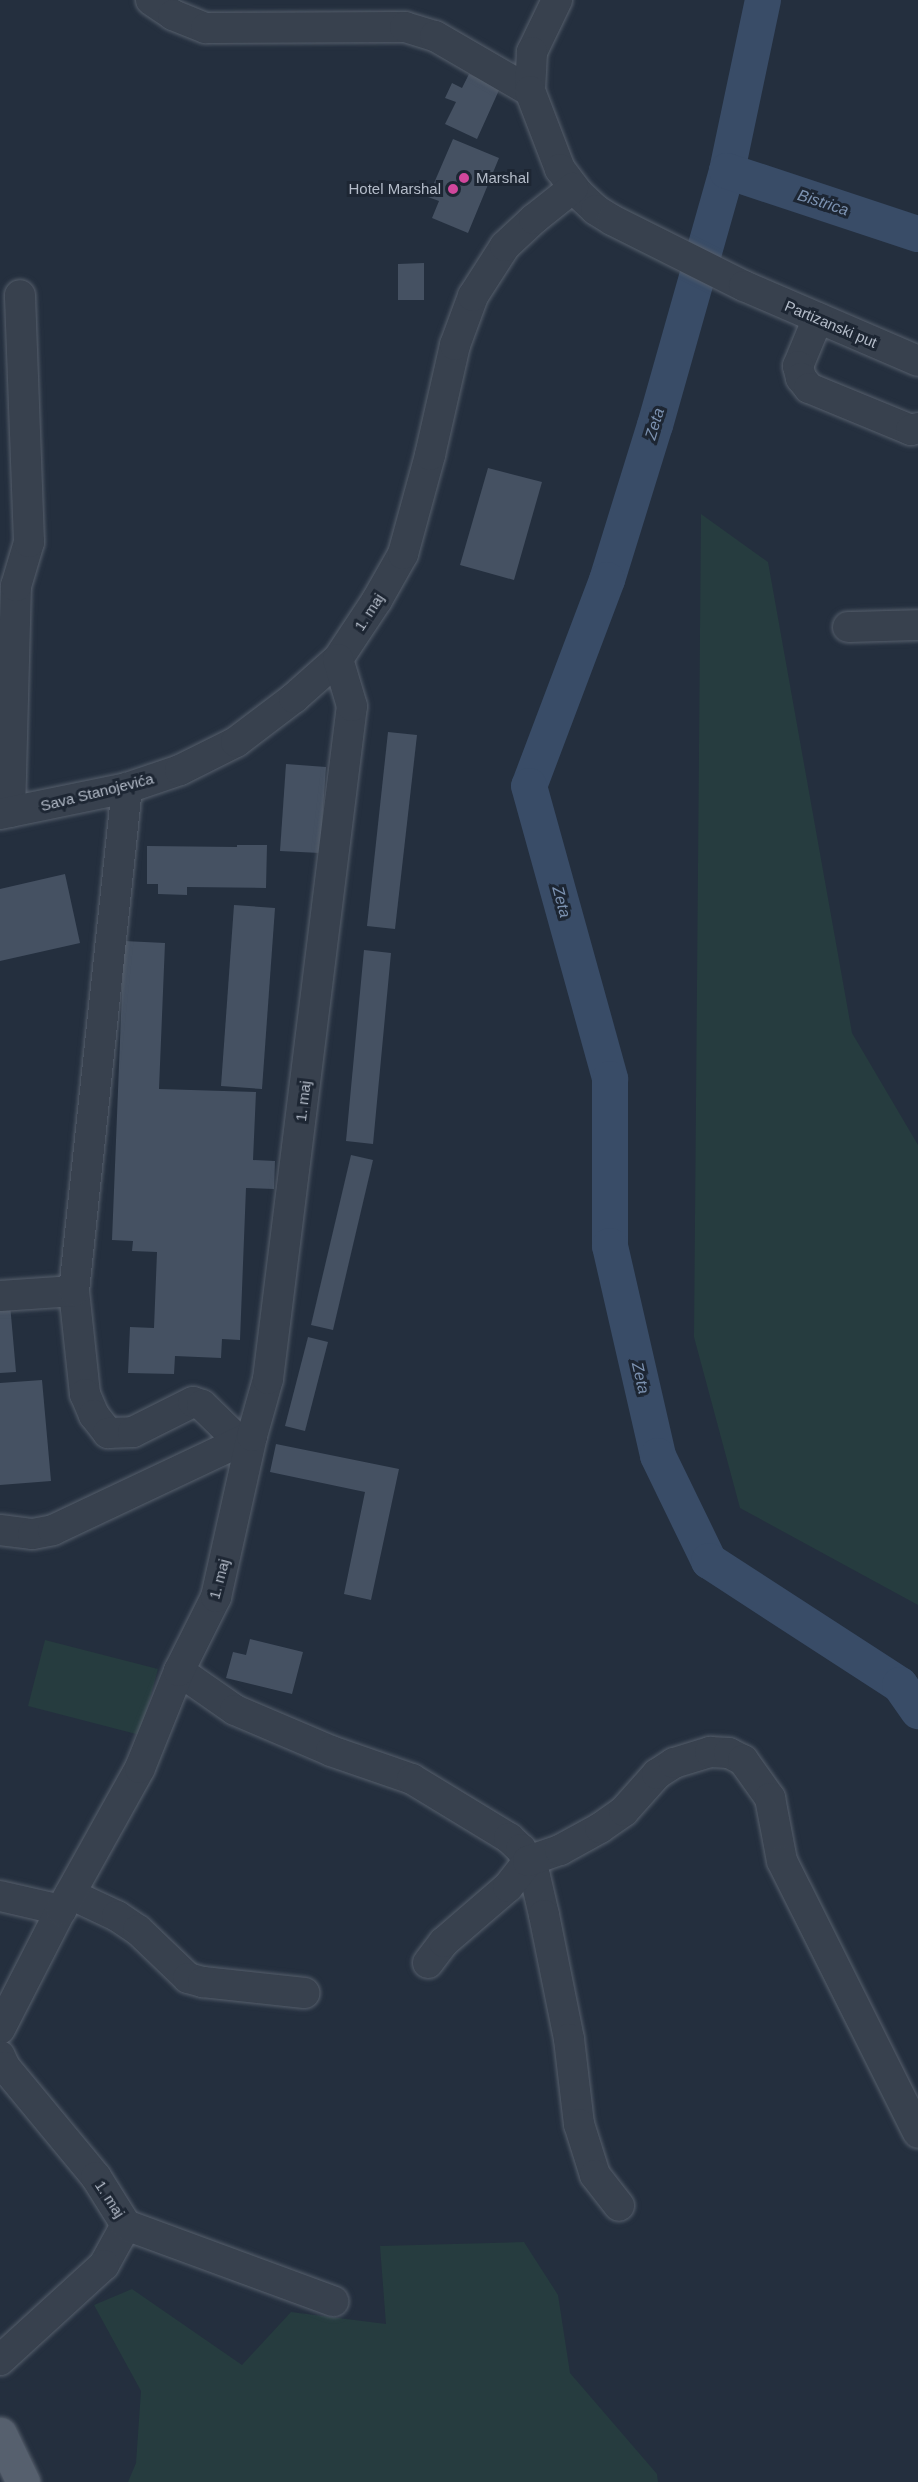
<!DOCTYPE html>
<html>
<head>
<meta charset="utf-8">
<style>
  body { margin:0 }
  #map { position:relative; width:918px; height:2482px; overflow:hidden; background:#242f3e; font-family:Helvetica,sans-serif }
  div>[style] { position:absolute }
  .green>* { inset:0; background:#263c3f }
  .river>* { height:36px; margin:-18px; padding:0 18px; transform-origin:18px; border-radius:18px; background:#394c67 }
  .building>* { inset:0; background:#455162 }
  .roads { filter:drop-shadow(0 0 2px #565f6c) drop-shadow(0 0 2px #565f6c) }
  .minor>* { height:30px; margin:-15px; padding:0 15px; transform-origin:15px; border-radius:15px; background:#38414e }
  .major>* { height:33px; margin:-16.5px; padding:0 16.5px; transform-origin:16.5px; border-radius:16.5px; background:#56606e }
  .dots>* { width:16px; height:16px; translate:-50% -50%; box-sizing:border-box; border:3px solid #1d2633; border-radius:50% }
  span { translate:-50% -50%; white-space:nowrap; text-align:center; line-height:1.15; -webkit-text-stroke:6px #1d2633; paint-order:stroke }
  .poi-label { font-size:15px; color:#b4bcc9 }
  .left { translate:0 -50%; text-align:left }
  .right { translate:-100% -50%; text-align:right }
  .street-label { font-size:15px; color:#b4bcc9 }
  .water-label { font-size:16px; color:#7c92b1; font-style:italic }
</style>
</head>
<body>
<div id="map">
  <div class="green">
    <div style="clip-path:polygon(701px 514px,768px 562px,852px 1033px,918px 1145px,918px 1605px,740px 1508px,694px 1337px)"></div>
    <div style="clip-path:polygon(45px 1640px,158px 1669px,140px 1735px,28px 1706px)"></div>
    <div style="clip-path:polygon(524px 2242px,558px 2295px,570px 2373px,657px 2474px,658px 2482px,128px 2482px,136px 2463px,141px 2391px,94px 2305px,132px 2289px,242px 2365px,291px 2312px,386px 2324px,380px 2246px)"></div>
  </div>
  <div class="river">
    <div style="left:763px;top:0;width:175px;rotate:101.9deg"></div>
    <div style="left:727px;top:171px;width:264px;rotate:105.8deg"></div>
    <div style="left:655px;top:425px;width:162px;rotate:107.2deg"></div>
    <div style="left:607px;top:580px;width:220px;rotate:110.7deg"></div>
    <div style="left:529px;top:786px;width:304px;rotate:74.5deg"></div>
    <div style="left:610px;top:1079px;width:167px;rotate:90deg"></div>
    <div style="left:610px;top:1246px;width:215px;rotate:77.1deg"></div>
    <div style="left:658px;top:1456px;width:117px;rotate:64.1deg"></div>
    <div style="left:709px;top:1561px;width:228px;rotate:33deg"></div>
    <div style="left:900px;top:1685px;width:32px;rotate:55deg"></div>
    <div style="left:727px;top:171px;width:201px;rotate:18.3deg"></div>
  </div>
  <div class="building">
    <div style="clip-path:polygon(469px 74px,500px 88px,477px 139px,445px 124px,456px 102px,445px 98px,452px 83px,462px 88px)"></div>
    <div style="clip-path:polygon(453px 139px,499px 158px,468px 233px,432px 218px,439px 201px,428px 197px)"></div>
    <div style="clip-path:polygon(424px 263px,424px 300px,398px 300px,398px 264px)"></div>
    <div style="clip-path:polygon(488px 468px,542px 482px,514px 580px,460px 565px)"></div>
    <div style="clip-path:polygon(388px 732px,417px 735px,395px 929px,367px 926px)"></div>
    <div style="clip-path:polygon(286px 764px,326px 767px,320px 853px,280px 851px)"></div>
    <div style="clip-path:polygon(237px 845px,267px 845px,266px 888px,187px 887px,187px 895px,158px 894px,158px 884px,147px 884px,147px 846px,237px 847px)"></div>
    <div style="clip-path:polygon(65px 874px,80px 943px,0 961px,0 889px)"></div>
    <div style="clip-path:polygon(234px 905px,275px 908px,262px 1089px,221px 1086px)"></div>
    <div style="clip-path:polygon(124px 941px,165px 943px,159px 1089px,256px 1092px,253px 1160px,275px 1161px,274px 1189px,246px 1188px,240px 1340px,222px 1339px,221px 1358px,175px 1356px,174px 1374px,128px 1373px,130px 1327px,154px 1328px,157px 1252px,132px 1251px,133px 1241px,112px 1240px)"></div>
    <div style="clip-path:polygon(364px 950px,391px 953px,373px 1144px,346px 1141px)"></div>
    <div style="clip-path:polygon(351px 1155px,373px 1160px,333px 1330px,311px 1325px)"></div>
    <div style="clip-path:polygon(10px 1304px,16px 1372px,0 1373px,0 1305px)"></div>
    <div style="clip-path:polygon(308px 1337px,328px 1342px,305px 1431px,285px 1426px)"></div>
    <div style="clip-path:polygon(42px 1380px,51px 1481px,0 1485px,0 1383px)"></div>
    <div style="clip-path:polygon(276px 1444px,399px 1469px,371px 1600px,344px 1594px,365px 1492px,270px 1472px)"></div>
    <div style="clip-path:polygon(250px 1639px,303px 1652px,292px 1694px,226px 1678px,233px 1652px,246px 1655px)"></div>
  </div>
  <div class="roads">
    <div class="minor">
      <div style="left:151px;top:0;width:27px;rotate:34deg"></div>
      <div style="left:173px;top:15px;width:35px;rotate:22deg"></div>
      <div style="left:206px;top:28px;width:199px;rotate:-0.3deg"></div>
      <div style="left:405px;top:27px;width:31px;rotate:17deg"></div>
      <div style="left:435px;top:36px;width:110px;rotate:30.1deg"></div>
      <div style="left:557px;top:0;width:58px;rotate:115.7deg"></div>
      <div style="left:532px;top:52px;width:39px;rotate:93deg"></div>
      <div style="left:530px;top:91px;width:84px;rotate:69deg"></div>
      <div style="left:560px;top:169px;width:31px;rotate:53deg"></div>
      <div style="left:579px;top:194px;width:23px;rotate:43deg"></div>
      <div style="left:596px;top:210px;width:19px;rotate:32deg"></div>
      <div style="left:612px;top:220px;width:148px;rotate:26.6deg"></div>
      <div style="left:744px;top:286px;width:189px;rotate:23.3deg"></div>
      <div style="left:818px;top:318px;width:52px;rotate:112.6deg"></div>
      <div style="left:798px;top:366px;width:12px;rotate:76deg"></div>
      <div style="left:801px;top:378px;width:13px;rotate:51deg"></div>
      <div style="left:809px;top:388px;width:110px;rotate:22.4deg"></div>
      <div style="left:911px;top:430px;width:7px;rotate:-16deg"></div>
      <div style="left:848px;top:627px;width:70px;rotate:-1.6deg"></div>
      <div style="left:10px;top:812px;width:226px;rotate:-88.5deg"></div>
      <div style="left:16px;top:586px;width:46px;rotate:-73.5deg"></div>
      <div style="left:29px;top:542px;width:247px;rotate:-92.1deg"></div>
      <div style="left:0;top:814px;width:130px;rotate:-11.6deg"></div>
      <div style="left:127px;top:788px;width:56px;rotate:-18.8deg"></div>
      <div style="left:180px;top:770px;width:63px;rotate:-26.6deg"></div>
      <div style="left:236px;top:742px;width:73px;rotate:-37.2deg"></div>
      <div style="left:294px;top:698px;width:59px;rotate:-41.6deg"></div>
      <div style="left:338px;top:659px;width:71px;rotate:-56.5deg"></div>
      <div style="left:377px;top:600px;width:53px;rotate:-60.5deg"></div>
      <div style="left:403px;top:554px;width:103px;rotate:-74.7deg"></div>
      <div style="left:430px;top:455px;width:113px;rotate:-77.2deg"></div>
      <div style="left:455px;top:345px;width:52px;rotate:-69.8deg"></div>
      <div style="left:473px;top:296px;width:59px;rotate:-57.4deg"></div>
      <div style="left:505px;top:246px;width:40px;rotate:-43deg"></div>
      <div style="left:534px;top:219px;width:50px;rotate:-38.5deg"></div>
      <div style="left:74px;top:1291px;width:104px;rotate:83.9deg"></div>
      <div style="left:85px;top:1394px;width:23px;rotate:67deg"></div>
      <div style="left:94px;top:1415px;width:23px;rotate:52deg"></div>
      <div style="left:108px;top:1433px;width:25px;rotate:-2deg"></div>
      <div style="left:133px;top:1432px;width:67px;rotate:-26.6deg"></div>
      <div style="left:193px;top:1402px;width:9px;rotate:18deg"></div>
      <div style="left:202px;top:1405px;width:53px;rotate:44.2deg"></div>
      <div style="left:0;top:1296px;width:74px;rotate:-3.9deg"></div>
      <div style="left:74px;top:1291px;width:506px;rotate:-83.99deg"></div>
      <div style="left:0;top:1530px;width:33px;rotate:7deg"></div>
      <div style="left:33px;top:1534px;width:20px;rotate:-11deg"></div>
      <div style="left:53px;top:1530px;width:220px;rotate:-25.3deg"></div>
      <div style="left:179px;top:1671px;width:68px;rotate:34.9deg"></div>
      <div style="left:235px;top:1710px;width:104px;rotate:23.1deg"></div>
      <div style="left:331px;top:1751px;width:86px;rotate:19.1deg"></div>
      <div style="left:412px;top:1779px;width:114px;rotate:31.3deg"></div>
      <div style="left:509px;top:1838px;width:16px;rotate:43deg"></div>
      <div style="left:521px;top:1849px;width:30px;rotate:63deg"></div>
      <div style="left:535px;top:1876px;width:40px;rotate:77deg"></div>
      <div style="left:544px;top:1915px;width:126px;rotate:78.6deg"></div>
      <div style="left:569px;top:2039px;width:86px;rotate:83.3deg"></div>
      <div style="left:579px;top:2124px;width:53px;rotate:72.6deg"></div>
      <div style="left:595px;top:2175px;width:39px;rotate:52deg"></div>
      <div style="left:70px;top:1894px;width:52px;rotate:25.1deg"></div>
      <div style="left:117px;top:1916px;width:25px;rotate:34deg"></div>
      <div style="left:138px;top:1930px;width:69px;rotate:43.8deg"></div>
      <div style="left:188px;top:1978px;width:16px;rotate:15deg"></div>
      <div style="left:203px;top:1982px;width:102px;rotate:6.2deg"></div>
      <div style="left:0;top:1896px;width:63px;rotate:12.9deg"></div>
      <div style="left:428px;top:1963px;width:26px;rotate:-53deg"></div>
      <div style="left:444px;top:1942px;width:84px;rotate:-40.7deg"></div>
      <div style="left:508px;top:1887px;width:33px;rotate:-52deg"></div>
      <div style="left:528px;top:1861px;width:34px;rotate:-19deg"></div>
      <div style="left:560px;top:1850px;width:46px;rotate:-28.8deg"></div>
      <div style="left:600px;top:1828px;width:29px;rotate:-35deg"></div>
      <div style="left:624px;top:1811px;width:50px;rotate:-48.3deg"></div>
      <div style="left:657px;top:1774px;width:20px;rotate:-33deg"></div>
      <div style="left:674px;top:1763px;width:38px;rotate:-17deg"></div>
      <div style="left:710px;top:1752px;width:19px;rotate:3deg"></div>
      <div style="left:729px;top:1753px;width:16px;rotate:27deg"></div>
      <div style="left:743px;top:1760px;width:47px;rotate:54.6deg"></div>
      <div style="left:770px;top:1798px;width:64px;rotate:79.2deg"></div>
      <div style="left:782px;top:1861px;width:304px;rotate:63.4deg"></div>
      <div style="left:0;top:2029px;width:134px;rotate:-62.9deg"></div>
      <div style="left:61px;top:1910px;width:162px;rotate:-60.9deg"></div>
      <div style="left:140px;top:1768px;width:105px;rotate:-68.1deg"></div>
      <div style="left:179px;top:1671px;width:83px;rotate:-63.4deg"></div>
      <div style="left:216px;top:1597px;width:165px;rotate:-77.4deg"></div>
      <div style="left:252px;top:1436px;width:59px;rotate:-74.3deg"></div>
      <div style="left:268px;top:1379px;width:678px;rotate:-82.89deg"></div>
      <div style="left:352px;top:706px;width:49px;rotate:-106.6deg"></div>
      <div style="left:0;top:2056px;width:12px;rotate:66deg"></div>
      <div style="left:5px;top:2067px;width:143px;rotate:50.4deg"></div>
      <div style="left:96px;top:2177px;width:57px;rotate:58deg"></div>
      <div style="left:126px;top:2225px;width:46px;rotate:118.8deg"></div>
      <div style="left:104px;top:2265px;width:141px;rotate:137.6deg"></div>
      <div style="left:126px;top:2225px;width:221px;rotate:20.2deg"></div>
    </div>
    <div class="major">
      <div style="left:0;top:2434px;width:53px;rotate:64.4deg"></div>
    </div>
  </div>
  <div class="dots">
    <div style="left:464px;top:178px;background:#d1479c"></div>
    <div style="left:453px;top:189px;background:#d1479c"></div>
  </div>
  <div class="poi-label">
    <span class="left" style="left:476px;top:178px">Marshal</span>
    <span class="right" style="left:441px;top:189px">Hotel Marshal</span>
  </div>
  <div class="street-label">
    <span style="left:831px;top:324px;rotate:23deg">Partizanski put</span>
    <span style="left:369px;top:612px;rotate:-57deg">1. maj</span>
    <span style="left:97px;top:792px;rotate:-14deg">Sava Stanojevića</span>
    <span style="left:303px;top:1101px;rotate:-83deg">1. maj</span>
    <span style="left:219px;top:1579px;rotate:-75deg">1. maj</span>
    <span style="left:110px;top:2199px;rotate:57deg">1. maj</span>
  </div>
  <div class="water-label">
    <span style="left:823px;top:203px;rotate:18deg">Bistrica</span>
    <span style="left:655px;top:424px;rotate:-73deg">Zeta</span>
    <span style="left:561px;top:902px;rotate:75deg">Zeta</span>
    <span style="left:640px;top:1378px;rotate:77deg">Zeta</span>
  </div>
</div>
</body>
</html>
